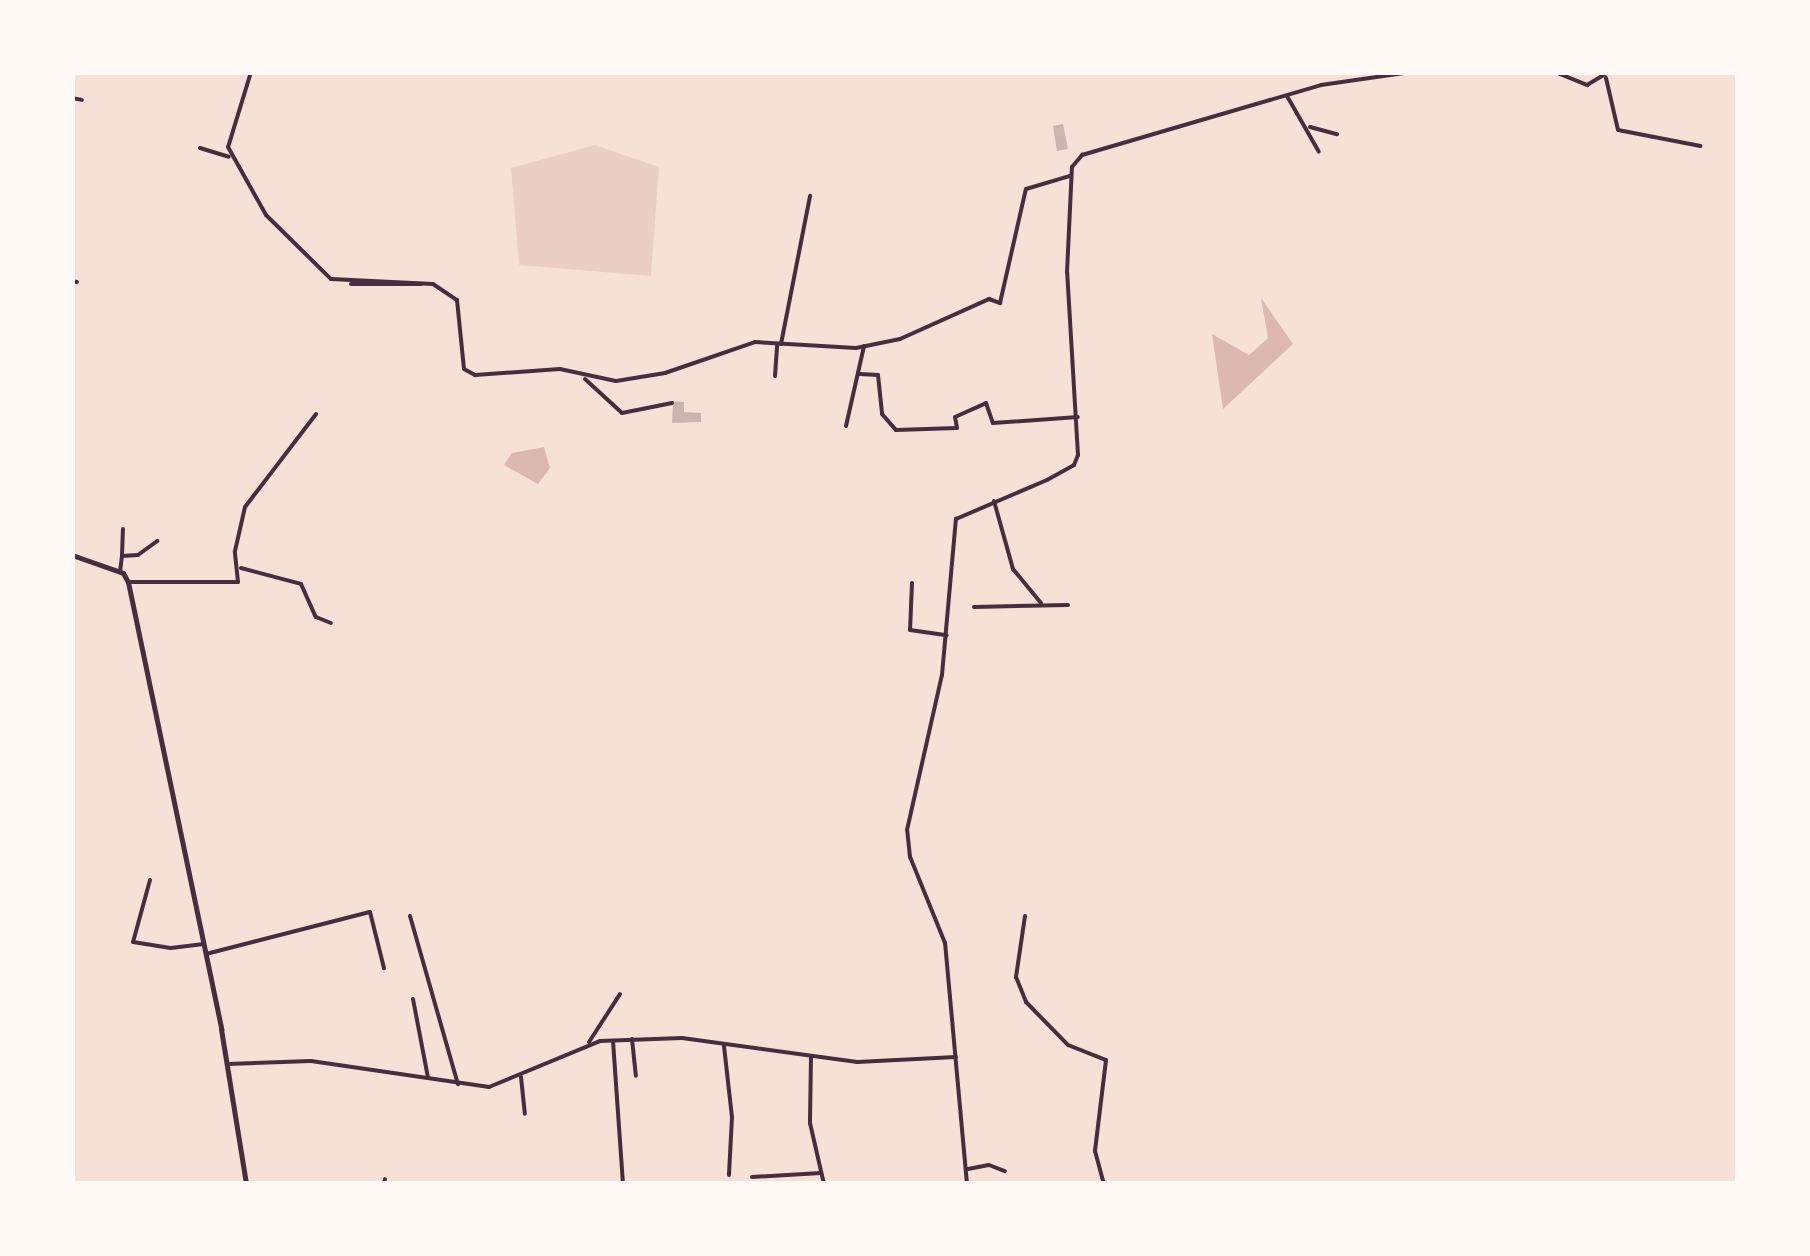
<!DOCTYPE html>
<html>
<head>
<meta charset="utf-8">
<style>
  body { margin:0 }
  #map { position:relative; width:1810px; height:1256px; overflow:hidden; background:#f7e1d7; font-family:"PT Sans Narrow",sans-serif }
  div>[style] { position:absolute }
  .green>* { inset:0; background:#ebcfc5 }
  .water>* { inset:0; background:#dcb8b0 }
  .building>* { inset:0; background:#ccb4b1 }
  .minor>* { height:4px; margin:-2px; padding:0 2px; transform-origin:2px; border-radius:2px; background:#4a2c40 }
  .tertiary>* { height:5px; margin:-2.5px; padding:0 2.5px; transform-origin:2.5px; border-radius:2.5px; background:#4a2c40 }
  span { translate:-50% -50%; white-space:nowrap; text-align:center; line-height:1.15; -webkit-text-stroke:8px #fffaf5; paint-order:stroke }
  .frame { position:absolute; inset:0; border:75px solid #fffaf5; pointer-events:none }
</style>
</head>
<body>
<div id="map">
  <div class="green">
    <div style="clip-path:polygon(595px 145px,659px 167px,651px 276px,519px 265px,511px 168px)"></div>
  </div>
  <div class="water">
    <div style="clip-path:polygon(1261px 298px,1293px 344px,1223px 409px,1212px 334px,1249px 355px,1268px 338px)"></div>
    <div style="clip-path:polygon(544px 447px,550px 468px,538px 484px,504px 465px,512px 453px)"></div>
  </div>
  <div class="building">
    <div style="clip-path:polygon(1063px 124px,1068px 149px,1057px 151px,1053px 126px)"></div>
    <div style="clip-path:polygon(673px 401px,684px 402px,684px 412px,701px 413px,701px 422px,672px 423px)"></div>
  </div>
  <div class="minor">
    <div style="left:251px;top:72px;width:78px;rotate:107deg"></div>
    <div style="left:228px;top:147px;width:78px;rotate:60.8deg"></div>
    <div style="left:266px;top:215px;width:91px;rotate:44.6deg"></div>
    <div style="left:331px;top:279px;width:102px;rotate:2.8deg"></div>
    <div style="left:433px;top:284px;width:29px;rotate:34deg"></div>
    <div style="left:457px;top:300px;width:69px;rotate:84.2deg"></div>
    <div style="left:464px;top:369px;width:13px;rotate:29deg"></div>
    <div style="left:475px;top:375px;width:85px;rotate:-4deg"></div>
    <div style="left:560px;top:369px;width:57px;rotate:12.1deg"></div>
    <div style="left:616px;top:381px;width:50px;rotate:-9.3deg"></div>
    <div style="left:665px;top:373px;width:95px;rotate:-19deg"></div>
    <div style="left:755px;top:342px;width:101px;rotate:3.4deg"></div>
    <div style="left:856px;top:348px;width:45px;rotate:-11.6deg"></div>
    <div style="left:900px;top:339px;width:98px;rotate:-24.2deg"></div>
    <div style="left:989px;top:299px;width:12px;rotate:20deg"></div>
    <div style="left:1000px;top:303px;width:117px;rotate:-77.2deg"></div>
    <div style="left:1026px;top:189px;width:46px;rotate:-16.5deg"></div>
    <div style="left:1555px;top:72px;width:35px;rotate:22deg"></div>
    <div style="left:1587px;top:85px;width:26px;rotate:-31deg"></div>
    <div style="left:1606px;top:78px;width:53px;rotate:77deg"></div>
    <div style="left:1618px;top:130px;width:84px;rotate:11deg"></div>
    <div style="left:1287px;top:96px;width:64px;rotate:60.3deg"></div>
    <div style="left:72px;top:98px;width:10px;rotate:11deg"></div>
    <div style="left:1310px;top:127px;width:28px;rotate:15deg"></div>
    <div style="left:200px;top:148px;width:30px;rotate:17deg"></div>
    <div style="left:72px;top:281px;width:5px;rotate:11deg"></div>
    <div style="left:351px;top:284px;width:70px"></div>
    <div style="left:781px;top:344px;width:151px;rotate:-78.9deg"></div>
    <div style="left:860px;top:374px;width:18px;rotate:3deg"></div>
    <div style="left:878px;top:375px;width:39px;rotate:84deg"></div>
    <div style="left:882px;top:414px;width:21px;rotate:49deg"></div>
    <div style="left:896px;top:430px;width:61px;rotate:-1.9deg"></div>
    <div style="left:957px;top:428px;width:11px;rotate:-100deg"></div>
    <div style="left:955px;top:417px;width:34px;rotate:-24deg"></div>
    <div style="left:986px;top:403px;width:21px;rotate:71deg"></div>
    <div style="left:993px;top:423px;width:85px;rotate:-4deg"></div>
    <div style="left:775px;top:376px;width:30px;rotate:-86deg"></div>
    <div style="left:585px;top:379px;width:50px;rotate:42.6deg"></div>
    <div style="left:622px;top:413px;width:51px;rotate:-11.3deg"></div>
    <div style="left:846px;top:426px;width:82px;rotate:-77.3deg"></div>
    <div style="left:994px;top:501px;width:71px;rotate:74.4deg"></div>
    <div style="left:1013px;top:569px;width:44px;rotate:50.5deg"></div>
    <div style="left:122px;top:556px;width:27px;rotate:-88deg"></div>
    <div style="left:241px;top:568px;width:62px;rotate:14.9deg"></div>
    <div style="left:301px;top:584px;width:36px;rotate:66deg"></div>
    <div style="left:316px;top:617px;width:16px;rotate:22deg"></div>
    <div style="left:120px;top:572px;width:16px;rotate:-83deg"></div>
    <div style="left:122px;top:556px;width:16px;rotate:-4deg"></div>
    <div style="left:138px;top:555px;width:24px;rotate:-36deg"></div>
    <div style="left:128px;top:582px;width:110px"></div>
    <div style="left:238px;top:582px;width:31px;rotate:-96deg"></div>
    <div style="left:235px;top:551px;width:45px;rotate:-77.2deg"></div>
    <div style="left:245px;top:507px;width:117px;rotate:-52.6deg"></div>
    <div style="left:912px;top:583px;width:47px;rotate:92.4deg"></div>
    <div style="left:910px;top:630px;width:37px;rotate:8deg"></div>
    <div style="left:974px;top:607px;width:94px;rotate:-1.2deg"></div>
    <div style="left:150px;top:880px;width:64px;rotate:105.3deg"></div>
    <div style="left:133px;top:942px;width:38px;rotate:9deg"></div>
    <div style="left:171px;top:948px;width:33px;rotate:-7deg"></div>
    <div style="left:410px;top:916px;width:175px;rotate:74.1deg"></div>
    <div style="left:1025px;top:916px;width:62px;rotate:98.4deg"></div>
    <div style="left:1016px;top:977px;width:27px;rotate:68deg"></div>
    <div style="left:1026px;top:1002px;width:60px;rotate:45.7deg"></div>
    <div style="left:1068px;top:1045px;width:41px;rotate:21.5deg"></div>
    <div style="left:1106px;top:1060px;width:92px;rotate:96.9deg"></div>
    <div style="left:1095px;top:1151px;width:34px;rotate:75deg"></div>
    <div style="left:206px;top:954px;width:169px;rotate:-14.4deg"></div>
    <div style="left:370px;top:912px;width:58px;rotate:76deg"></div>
    <div style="left:413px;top:999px;width:80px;rotate:79.2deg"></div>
    <div style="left:632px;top:1039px;width:37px;rotate:84deg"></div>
    <div style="left:613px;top:1041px;width:143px;rotate:86deg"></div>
    <div style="left:589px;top:1042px;width:57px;rotate:-57.1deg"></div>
    <div style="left:724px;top:1046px;width:71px;rotate:83.6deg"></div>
    <div style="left:732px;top:1117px;width:58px;rotate:93deg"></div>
    <div style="left:811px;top:1057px;width:66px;rotate:90.9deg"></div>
    <div style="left:810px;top:1123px;width:63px;rotate:77.1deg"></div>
    <div style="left:227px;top:1064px;width:84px;rotate:-2deg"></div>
    <div style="left:311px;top:1061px;width:180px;rotate:8.3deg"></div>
    <div style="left:489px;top:1087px;width:120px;rotate:-22.5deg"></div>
    <div style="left:600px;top:1041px;width:82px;rotate:-2.1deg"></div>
    <div style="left:682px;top:1038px;width:177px;rotate:7.8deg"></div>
    <div style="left:857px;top:1062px;width:99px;rotate:-2.9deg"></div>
    <div style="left:521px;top:1077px;width:37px;rotate:84deg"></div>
    <div style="left:968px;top:1169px;width:21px;rotate:-11deg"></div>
    <div style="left:989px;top:1165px;width:17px;rotate:21deg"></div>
    <div style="left:752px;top:1177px;width:69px;rotate:-3.3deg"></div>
    <div style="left:384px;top:1184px;width:5px;rotate:-79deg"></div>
    <div style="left:967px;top:1184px;width:242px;rotate:-95.2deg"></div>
    <div style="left:945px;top:943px;width:93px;rotate:-112.1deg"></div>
    <div style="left:910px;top:857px;width:27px;rotate:-96deg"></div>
    <div style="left:907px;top:830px;width:159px;rotate:-77.3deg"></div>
    <div style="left:942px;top:675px;width:157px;rotate:-84.9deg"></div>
    <div style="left:956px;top:519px;width:99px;rotate:-23.2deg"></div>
    <div style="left:1047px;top:480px;width:31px;rotate:-29deg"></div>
    <div style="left:1074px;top:465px;width:11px;rotate:-68deg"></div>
    <div style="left:1078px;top:455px;width:183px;rotate:-93.4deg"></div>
    <div style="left:1067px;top:272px;width:105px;rotate:-87.3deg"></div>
    <div style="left:1072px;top:167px;width:16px;rotate:-50deg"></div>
    <div style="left:1082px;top:155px;width:249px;rotate:-16.3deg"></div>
    <div style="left:1321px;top:85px;width:91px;rotate:-8.2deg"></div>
  </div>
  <div class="tertiary">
    <div style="left:72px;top:555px;width:54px;rotate:19.4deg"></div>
    <div style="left:123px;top:573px;width:10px;rotate:61deg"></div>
    <div style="left:128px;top:582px;width:457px;rotate:78.2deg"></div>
    <div style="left:221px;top:1029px;width:157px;rotate:80.8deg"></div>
  </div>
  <div class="frame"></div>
</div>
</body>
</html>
